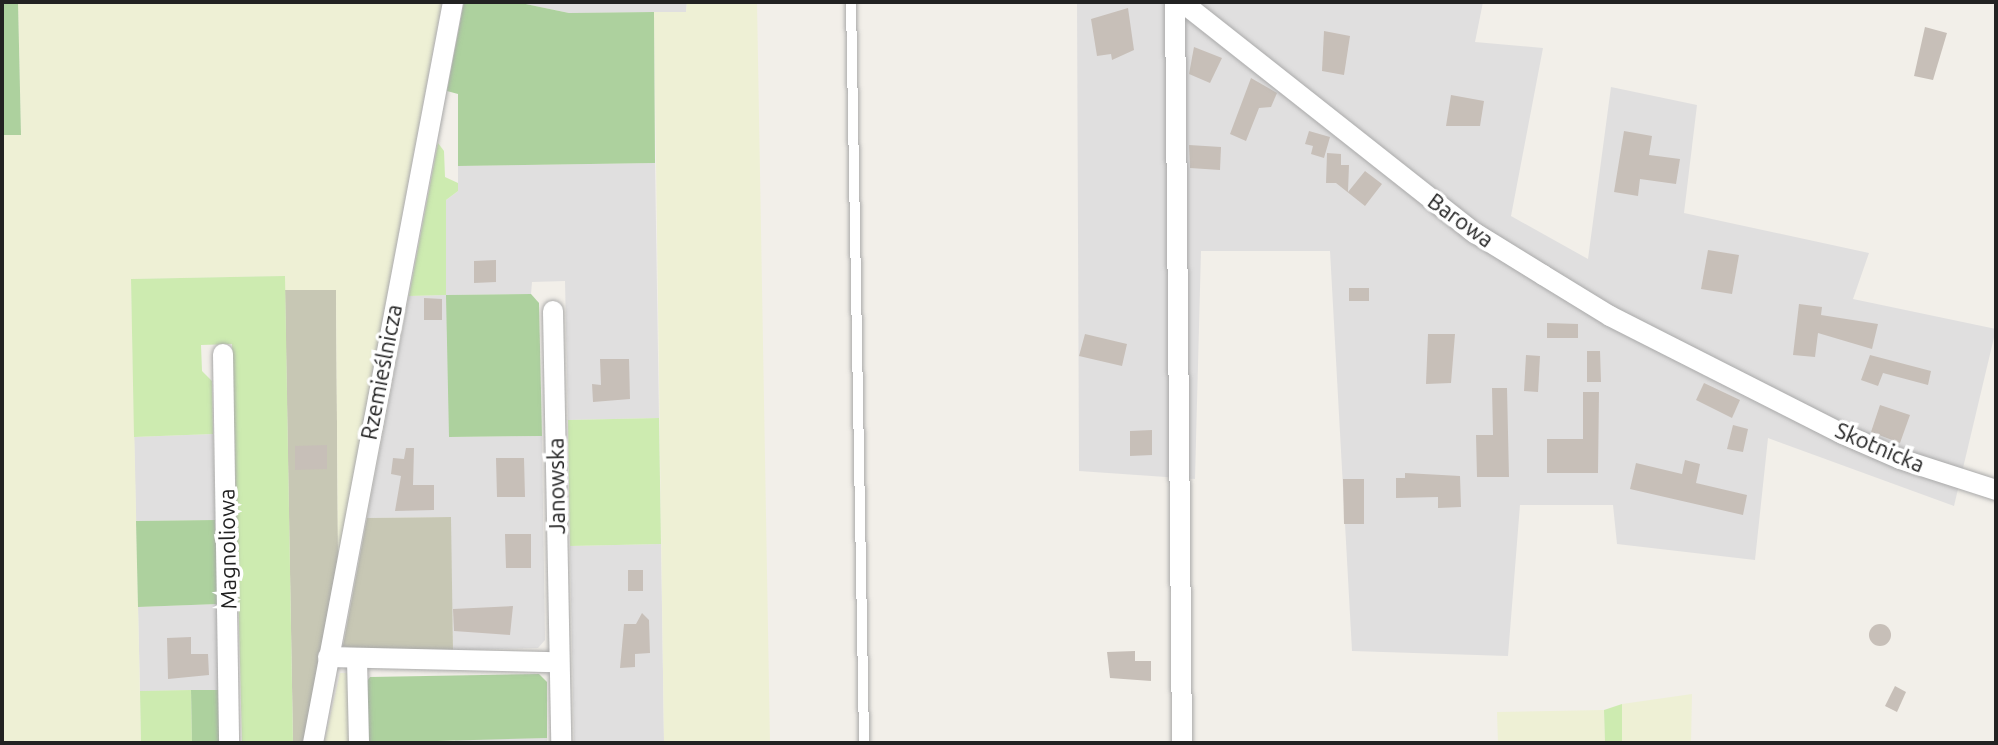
<!DOCTYPE html>
<html>
<head>
<meta charset="utf-8">
<style>
  body { margin:0 }
  #map { position:relative; width:1998px; height:745px; overflow:hidden; background:#f2efe9; font-family:Ubuntu,sans-serif }
  div>[style] { position:absolute }
  .residential>* { inset:0; background:#e0dfdf }
  .construction>* { inset:0; background:#c7c7b4 }
  .farmland>* { inset:0; background:#eef0d5 }
  .grass>* { inset:0; background:#cdebb0 }
  .forest>* { inset:0; background:#add19e }
  .building>* { inset:0; background:#c7bfb8 }
  .round { border-radius:50% }
  .roads { filter:drop-shadow(0 0 2px #a9a9a9) drop-shadow(0 0 2px #a9a9a9) }
  .service>* { height:10px; margin:-5px; padding:0 5px; transform-origin:5px; border-radius:5px; background:#fff }
  .minor>* { height:20px; margin:-10px; padding:0 10px; transform-origin:10px; border-radius:10px; background:#fff }
  span { translate:-50% -50%; white-space:nowrap; text-align:center; line-height:1.15; -webkit-text-stroke:7px #fff; paint-order:stroke }
  .street-label { font-size:22px; color:#222 }
  .frame { position:absolute; inset:0; border:4px solid #222; pointer-events:none }
</style>
</head>
<body>
<div id="map">
  <div class="residential">
    <div style="clip-path:polygon(516px 2px,687px 2px,686px 12px,569px 13px)"></div>
    <div style="clip-path:polygon(1077px 2px,1483px 2px,1475px 42px,1543px 48px,1511px 216px,1588px 259px,1611px 87px,1697px 105px,1684px 213px,1869px 253px,1853px 299px,1996px 329px,1954px 506px,1768px 438px,1755px 560px,1617px 544px,1613px 505px,1520px 505px,1508px 656px,1352px 651px,1330px 251px,1201px 251px,1195px 479px,1079px 471px)"></div>
    <div style="clip-path:polygon(655px 163px,659px 418px,568px 420px,565px 281px,532px 282px,531px 294px,447px 295px,450px 437px,542px 436px,545px 640px,538px 648px,453px 650px,450px 517px,367px 518px,409px 296px,446px 295px,446px 200px,458px 191px,458px 166px)"></div>
    <div style="clip-path:polygon(213px 434px,215px 520px,136px 521px,134px 437px)"></div>
    <div style="clip-path:polygon(661px 544px,664px 743px,574px 743px,570px 546px)"></div>
    <div style="clip-path:polygon(218px 604px,220px 690px,140px 691px,138px 607px)"></div>
    <div style="clip-path:polygon(547px 738px,547px 743px,455px 743px,455px 739px)"></div>
  </div>
  <div class="construction">
    <div style="clip-path:polygon(285px 290px,336px 290px,338px 556px,304px 743px,293px 743px)"></div>
    <div style="clip-path:polygon(451px 517px,453px 650px,359px 651px,343px 646px,367px 518px)"></div>
  </div>
  <div class="farmland">
    <div style="clip-path:polygon(18px 2px,442px 2px,338px 556px,336px 290px,285px 290px,284px 276px,131px 279px,141px 743px,2px 743px,2px 135px,21px 134px)"></div>
    <div style="clip-path:polygon(687px 2px,757px 2px,770px 743px,664px 743px,654px 12px,686px 12px)"></div>
    <div style="clip-path:polygon(340px 673px,348px 673px,349px 743px,324px 743px)"></div>
    <div style="clip-path:polygon(1692px 694px,1691px 743px,1622px 743px,1622px 704px)"></div>
    <div style="clip-path:polygon(1604px 710px,1605px 743px,1498px 743px,1497px 712px)"></div>
  </div>
  <div class="grass">
    <div style="clip-path:polygon(438px 143px,444px 151px,445px 177px,458px 183px,458px 191px,446px 200px,446px 295px,409px 296px)"></div>
    <div style="clip-path:polygon(285px 276px,293px 743px,242px 743px,232px 344px,201px 345px,202px 371px,212px 381px,213px 434px,134px 437px,131px 279px)"></div>
    <div style="clip-path:polygon(659px 418px,661px 544px,570px 546px,568px 420px)"></div>
    <div style="clip-path:polygon(191px 690px,192px 743px,141px 743px,140px 691px)"></div>
    <div style="clip-path:polygon(1622px 704px,1622px 743px,1605px 743px,1604px 710px)"></div>
  </div>
  <div class="forest">
    <div style="clip-path:polygon(2px 2px,18px 2px,21px 135px,2px 135px)"></div>
    <div style="clip-path:polygon(464px 2px,516px 2px,569px 13px,654px 12px,655px 163px,458px 166px,458px 94px,447px 91px)"></div>
    <div style="clip-path:polygon(531px 294px,539px 303px,542px 436px,449px 437px,446px 295px)"></div>
    <div style="clip-path:polygon(215px 520px,218px 604px,138px 607px,136px 521px)"></div>
    <div style="clip-path:polygon(539px 674px,547px 682px,547px 738px,365px 743px,364px 685px,370px 677px)"></div>
    <div style="clip-path:polygon(191px 690px,220px 690px,221px 743px,192px 743px)"></div>
  </div>
  <div class="building">
    <div style="clip-path:polygon(1128px 8px,1134px 50px,1112px 60px,1111px 54px,1097px 56px,1091px 19px)"></div>
    <div style="clip-path:polygon(1925px 27px,1947px 33px,1933px 80px,1914px 76px)"></div>
    <div style="clip-path:polygon(1324px 31px,1350px 36px,1344px 75px,1322px 71px)"></div>
    <div style="clip-path:polygon(1194px 47px,1222px 58px,1210px 83px,1189px 74px)"></div>
    <div style="clip-path:polygon(1251px 78px,1277px 93px,1271px 107px,1259px 108px,1246px 141px,1230px 134px)"></div>
    <div style="clip-path:polygon(1451px 95px,1484px 101px,1480px 126px,1446px 126px)"></div>
    <div style="clip-path:polygon(1309px 131px,1330px 137px,1324px 158px,1311px 154px,1313px 146px,1305px 144px)"></div>
    <div style="clip-path:polygon(1624px 131px,1652px 136px,1649px 155px,1680px 159px,1676px 184px,1640px 179px,1638px 196px,1614px 192px)"></div>
    <div style="clip-path:polygon(1189px 145px,1221px 147px,1220px 170px,1190px 168px)"></div>
    <div style="clip-path:polygon(1327px 153px,1341px 154px,1341px 165px,1349px 165px,1348px 192px,1365px 171px,1382px 184px,1365px 206px,1336px 183px,1326px 183px)"></div>
    <div style="clip-path:polygon(1708px 250px,1739px 255px,1732px 294px,1701px 289px)"></div>
    <div style="clip-path:polygon(496px 260px,496px 282px,474px 283px,474px 261px)"></div>
    <div style="clip-path:polygon(1349px 288px,1369px 288px,1369px 301px,1349px 301px)"></div>
    <div style="clip-path:polygon(424px 298px,442px 299px,442px 320px,424px 320px)"></div>
    <div style="clip-path:polygon(1799px 304px,1822px 307px,1821px 315px,1878px 324px,1872px 349px,1818px 333px,1815px 357px,1793px 355px)"></div>
    <div style="clip-path:polygon(1547px 323px,1578px 324px,1578px 338px,1547px 338px)"></div>
    <div style="clip-path:polygon(1085px 334px,1127px 344px,1122px 366px,1079px 356px)"></div>
    <div style="clip-path:polygon(1428px 334px,1455px 334px,1451px 383px,1426px 384px)"></div>
    <div style="clip-path:polygon(1587px 351px,1600px 351px,1601px 382px,1587px 382px)"></div>
    <div style="clip-path:polygon(1526px 355px,1540px 356px,1538px 392px,1524px 391px)"></div>
    <div style="clip-path:polygon(1870px 355px,1931px 371px,1928px 385px,1883px 373px,1878px 386px,1861px 380px)"></div>
    <div style="clip-path:polygon(600px 359px,629px 359px,630px 399px,593px 402px,592px 384px,601px 385px)"></div>
    <div style="clip-path:polygon(1704px 383px,1740px 400px,1732px 418px,1696px 400px)"></div>
    <div style="clip-path:polygon(1492px 388px,1507px 388px,1509px 477px,1477px 477px,1476px 435px,1493px 435px)"></div>
    <div style="clip-path:polygon(1583px 392px,1599px 392px,1598px 473px,1547px 473px,1547px 439px,1583px 439px)"></div>
    <div style="clip-path:polygon(1880px 405px,1910px 415px,1900px 443px,1871px 432px)"></div>
    <div style="clip-path:polygon(1733px 425px,1748px 429px,1743px 452px,1727px 449px)"></div>
    <div style="clip-path:polygon(1152px 430px,1152px 455px,1130px 456px,1130px 431px)"></div>
    <div style="clip-path:polygon(327px 445px,327px 469px,295px 470px,295px 446px)"></div>
    <div style="clip-path:polygon(406px 448px,414px 448px,413px 485px,434px 485px,434px 510px,395px 511px,401px 476px,391px 474px,393px 458px,404px 459px)"></div>
    <div style="clip-path:polygon(496px 458px,524px 458px,525px 497px,497px 497px)"></div>
    <div style="clip-path:polygon(1685px 460px,1700px 464px,1696px 483px,1747px 495px,1743px 515px,1630px 489px,1636px 463px,1682px 474px)"></div>
    <div style="clip-path:polygon(1405px 473px,1460px 476px,1461px 507px,1438px 508px,1438px 497px,1396px 498px,1396px 478px,1405px 478px)"></div>
    <div style="clip-path:polygon(1343px 479px,1364px 479px,1364px 524px,1344px 524px)"></div>
    <div style="clip-path:polygon(505px 534px,531px 534px,531px 568px,506px 568px)"></div>
    <div style="clip-path:polygon(628px 570px,643px 570px,643px 591px,628px 591px)"></div>
    <div style="clip-path:polygon(513px 606px,510px 635px,454px 631px,453px 609px)"></div>
    <div style="clip-path:polygon(642px 613px,649px 620px,650px 653px,635px 654px,635px 667px,620px 668px,624px 624px,636px 624px)"></div>
    <div class="round" style="left:1869px;top:624px;width:22px;height:22px"></div>
    <div style="clip-path:polygon(191px 637px,191px 654px,208px 654px,209px 675px,168px 679px,167px 638px)"></div>
    <div style="clip-path:polygon(1135px 651px,1135px 661px,1151px 661px,1151px 681px,1110px 678px,1107px 652px)"></div>
    <div style="clip-path:polygon(1895px 686px,1906px 692px,1897px 712px,1885px 706px)"></div>
  </div>
  <div class="roads">
    <div class="service">
      <div style="left:851px;top:2px;width:741px;rotate:88.99deg"></div>
    </div>
    <div class="minor">
      <div style="left:1175px;top:2px;width:741px;rotate:89.46deg"></div>
      <div style="left:1182px;top:2px;width:373px;rotate:38.3deg"></div>
      <div style="left:1475px;top:233px;width:80px;rotate:31.7deg"></div>
      <div style="left:1543px;top:275px;width:79px;rotate:31.5deg"></div>
      <div style="left:1610px;top:316px;width:261px;rotate:26.9deg"></div>
      <div style="left:1843px;top:434px;width:62px;rotate:23.7deg"></div>
      <div style="left:1900px;top:459px;width:101px;rotate:17.9deg"></div>
      <div style="left:553px;top:311px;width:432px;rotate:88.9deg"></div>
      <div style="left:223px;top:354px;width:389px;rotate:89.1deg"></div>
      <div style="left:328px;top:657px;width:229px;rotate:1.3deg"></div>
      <div style="left:357px;top:660px;width:83px;rotate:88.6deg"></div>
      <div style="left:313px;top:743px;width:754px;rotate:-79.3deg"></div>
    </div>
  </div>
  <div class="street-label">
    <span style="left:1461px;top:220px;rotate:36deg">Barowa</span>
    <span style="left:381px;top:372px;rotate:-79deg">Rzemieślnicza</span>
    <span style="left:1880px;top:447px;rotate:23deg">Skotnicka</span>
    <span style="left:556px;top:486px;rotate:-91deg">Janowska</span>
    <span style="left:227px;top:549px;rotate:-91deg">Magnoliowa</span>
  </div>
  <div class="frame"></div>
</div>
</body>
</html>
